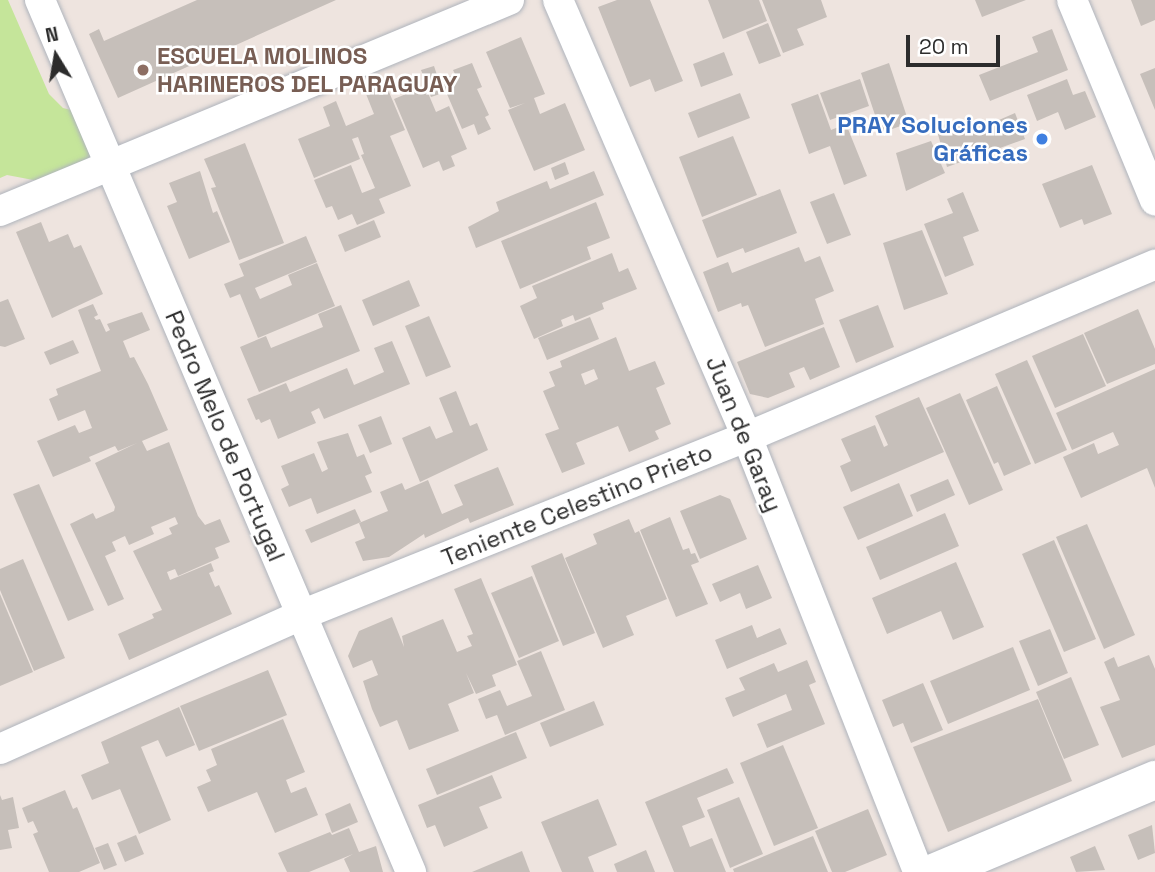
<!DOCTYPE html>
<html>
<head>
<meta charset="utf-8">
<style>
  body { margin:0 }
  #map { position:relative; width:1155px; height:872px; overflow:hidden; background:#eee4df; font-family:"Space Grotesk",sans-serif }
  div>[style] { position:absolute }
  .green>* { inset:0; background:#c5e59a }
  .building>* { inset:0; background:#c6bfba }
  .roads { filter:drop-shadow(0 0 2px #afb4bc) drop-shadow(0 0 2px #afb4bc) }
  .street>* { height:30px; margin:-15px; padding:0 15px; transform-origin:15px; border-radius:15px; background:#fff }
  .secondary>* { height:38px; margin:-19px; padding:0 19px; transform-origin:19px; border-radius:19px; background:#fff }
  .dots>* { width:19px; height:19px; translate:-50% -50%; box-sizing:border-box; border:4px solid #fff; border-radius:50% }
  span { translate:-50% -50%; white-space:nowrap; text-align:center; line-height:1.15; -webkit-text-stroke:5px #fff; paint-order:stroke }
  .education-label { font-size:24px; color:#785e54; font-weight:700 }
  .left { translate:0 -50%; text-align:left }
  .shop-label { font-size:24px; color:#366cbe; font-weight:700 }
  .right { translate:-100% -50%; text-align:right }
  .street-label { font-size:24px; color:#2c2c2c }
  .north { position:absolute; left:21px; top:21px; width:70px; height:70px; -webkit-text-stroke:5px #fff; paint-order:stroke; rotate:349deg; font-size:19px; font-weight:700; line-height:28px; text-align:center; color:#2c2c2c }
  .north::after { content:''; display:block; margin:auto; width:24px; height:32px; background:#2c2c2c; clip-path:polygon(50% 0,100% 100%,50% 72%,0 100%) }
  .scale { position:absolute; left:906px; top:35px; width:94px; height:32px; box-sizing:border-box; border:4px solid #2c2c2c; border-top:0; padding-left:9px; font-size:21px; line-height:24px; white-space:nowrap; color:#2c2c2c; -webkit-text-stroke:5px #fff; paint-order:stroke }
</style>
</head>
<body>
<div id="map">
  <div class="green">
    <div style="clip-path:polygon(0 0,8px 0,49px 94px,63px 108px,79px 112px,92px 158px,49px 183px,7px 175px,0 178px)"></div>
  </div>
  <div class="building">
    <div style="clip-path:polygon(197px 0,336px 0,118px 98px,89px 34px,99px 29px,104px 41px)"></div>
    <div style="clip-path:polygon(617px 0,650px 0,683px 81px,655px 92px,650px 79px,630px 87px,598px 7px)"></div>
    <div style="clip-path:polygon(708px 0,759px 0,767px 21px,723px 39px)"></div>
    <div style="clip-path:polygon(762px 0,821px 0,827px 17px,797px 29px,804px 45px,783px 53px)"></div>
    <div style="clip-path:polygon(975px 0,1026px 0,982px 17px)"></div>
    <div style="clip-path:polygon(1131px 0,1155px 0,1155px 20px,1141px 26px)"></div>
    <div style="clip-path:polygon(768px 23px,781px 56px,759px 64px,746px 32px)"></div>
    <div style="clip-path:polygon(1052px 29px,1068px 70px,990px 101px,979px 75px,1038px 52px,1032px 37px)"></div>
    <div style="clip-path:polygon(521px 37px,545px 94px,534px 98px,540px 114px,565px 103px,585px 150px,534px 171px,508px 110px,525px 103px,510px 108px,486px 52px)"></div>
    <div style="clip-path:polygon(724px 52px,733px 75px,701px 87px,693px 64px)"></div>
    <div style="clip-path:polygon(472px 63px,482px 87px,477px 89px,489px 115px,485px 117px,491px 129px,478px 135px,474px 124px,462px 129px,441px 80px,455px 74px,453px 70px)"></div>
    <div style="clip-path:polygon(889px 63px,909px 123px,881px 133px,861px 73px)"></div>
    <div style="clip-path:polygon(434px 66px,443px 93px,431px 97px,421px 70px)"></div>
    <div style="clip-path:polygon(1155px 68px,1155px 110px,1140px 74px)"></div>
    <div style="clip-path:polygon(860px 79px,869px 106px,830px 120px,820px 93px)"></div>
    <div style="clip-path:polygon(1067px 79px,1073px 95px,1085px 91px,1096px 117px,1065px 130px,1058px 112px,1037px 121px,1027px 95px)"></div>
    <div style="clip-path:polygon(384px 80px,405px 130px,390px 136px,411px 186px,379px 199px,385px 213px,357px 225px,352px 214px,338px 220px,332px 206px,326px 208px,314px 180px,351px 165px,362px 193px,375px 188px,361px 155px,364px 154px,358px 137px,352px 139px,360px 159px,314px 178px,298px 139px,330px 126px,323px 107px,336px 101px,346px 126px,374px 114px,364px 89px)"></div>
    <div style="clip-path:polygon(425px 86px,436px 112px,449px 106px,467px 149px,451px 156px,455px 166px,443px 171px,439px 161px,423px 168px,394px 99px)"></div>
    <div style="clip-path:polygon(740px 93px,750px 118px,698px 138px,688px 113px)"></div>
    <div style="clip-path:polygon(818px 94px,831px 130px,846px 124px,867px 176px,844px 185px,830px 146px,809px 154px,791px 104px)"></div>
    <div style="clip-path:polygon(1015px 113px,1025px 139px,947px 167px,936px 127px,962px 119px,967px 134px)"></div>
    <div style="clip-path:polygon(733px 136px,757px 195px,702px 217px,679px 157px)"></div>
    <div style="clip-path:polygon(931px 141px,945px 173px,906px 191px,896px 153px)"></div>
    <div style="clip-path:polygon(245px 143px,284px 243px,239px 260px,211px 188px,216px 187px,204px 159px)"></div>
    <div style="clip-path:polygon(565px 162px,569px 174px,555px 180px,551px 168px)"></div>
    <div style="clip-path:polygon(1092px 165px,1112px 214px,1084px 225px,1082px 219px,1060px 228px,1042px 184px)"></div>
    <div style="clip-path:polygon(200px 171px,213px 213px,217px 211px,230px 242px,189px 259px,167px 206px,177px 202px,169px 183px)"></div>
    <div style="clip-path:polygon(594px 171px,604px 195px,476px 248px,468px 227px,499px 211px,496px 202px,547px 181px,550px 189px)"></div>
    <div style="clip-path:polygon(780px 189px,797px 233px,745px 253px,743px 248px,717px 258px,702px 220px)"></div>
    <div style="clip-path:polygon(963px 192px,979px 231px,963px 237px,974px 265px,945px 277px,924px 224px,953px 213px,947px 199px)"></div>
    <div style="clip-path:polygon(834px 193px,851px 235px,827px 244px,810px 202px)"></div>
    <div style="clip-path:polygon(596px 202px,610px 238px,587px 247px,591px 259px,520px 289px,501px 241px)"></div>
    <div style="clip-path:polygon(374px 220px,381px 237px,345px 252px,338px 235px)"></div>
    <div style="clip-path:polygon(41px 222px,49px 242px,68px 234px,74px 248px,81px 245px,103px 294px,52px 318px,16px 232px)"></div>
    <div style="clip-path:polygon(922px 230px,948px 294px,904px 310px,883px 243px)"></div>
    <div style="clip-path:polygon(306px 236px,317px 262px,255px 288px,260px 299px,292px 285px,288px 275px,317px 263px,335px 306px,258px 338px,240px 294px,230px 298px,224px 284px,244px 276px,239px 264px)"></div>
    <div style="clip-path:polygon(799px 247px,805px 262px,820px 256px,834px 291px,815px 299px,824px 324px,765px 347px,748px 305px,742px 307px,741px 303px,718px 312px,703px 272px,728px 262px,732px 273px)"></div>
    <div style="clip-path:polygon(612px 253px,619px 272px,628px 268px,637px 289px,602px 303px,604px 309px,575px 321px,573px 315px,561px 320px,563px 326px,534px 339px,520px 306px,537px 298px,532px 286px)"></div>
    <div style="clip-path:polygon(409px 280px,420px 306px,373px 326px,362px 300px)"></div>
    <div style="clip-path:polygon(8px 299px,25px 339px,5px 347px,0 346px,0 302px)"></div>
    <div style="clip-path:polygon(93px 304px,98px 315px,94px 317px,96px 320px,100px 319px,106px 332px,110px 330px,107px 324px,142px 312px,150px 330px,123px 341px,130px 358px,134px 357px,148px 384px,168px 430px,142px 441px,147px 451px,169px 442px,198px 516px,205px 525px,220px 519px,230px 542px,215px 548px,219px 558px,178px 576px,175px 569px,167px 572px,170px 580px,211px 563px,214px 571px,209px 573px,215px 587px,219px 585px,232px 614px,129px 660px,118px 634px,154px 618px,152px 614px,162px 610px,133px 551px,172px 534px,169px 528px,178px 524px,175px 517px,151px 527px,154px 534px,129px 545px,125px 536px,112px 542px,116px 551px,105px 556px,124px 599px,108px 606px,70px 524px,93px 513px,96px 519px,114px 511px,115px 507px,95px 463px,137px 443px,118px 451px,115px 446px,89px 457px,91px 461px,53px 477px,37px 441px,75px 425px,79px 433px,92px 428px,85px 410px,58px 421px,49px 399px,58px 395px,56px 389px,101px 371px,78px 310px)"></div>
    <div style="clip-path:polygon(341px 305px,360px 351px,259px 392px,240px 347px,266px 336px,271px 348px,323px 327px,318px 314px)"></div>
    <div style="clip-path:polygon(878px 305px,894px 347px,856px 363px,839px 320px)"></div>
    <div style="clip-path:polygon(1138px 309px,1155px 349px,1155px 364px,1107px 384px,1084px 333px)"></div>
    <div style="clip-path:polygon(429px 316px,451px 367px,426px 377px,405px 326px)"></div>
    <div style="clip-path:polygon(590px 317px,599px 339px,547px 360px,538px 338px)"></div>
    <div style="clip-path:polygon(824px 327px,840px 367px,810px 380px,804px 367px,789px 373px,795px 387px,768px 398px,750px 394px,737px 362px)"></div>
    <div style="clip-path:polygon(1083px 334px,1106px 386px,1055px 408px,1032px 356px)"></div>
    <div style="clip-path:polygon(evenodd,616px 337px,629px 371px,655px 361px,665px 384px,656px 388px,671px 424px,655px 431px,659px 439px,629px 452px,618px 426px,576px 443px,585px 464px,562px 473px,545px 434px,559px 429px,543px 391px,555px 386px,549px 372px,562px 367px,560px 361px,616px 337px,594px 369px,598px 379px,585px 385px,581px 374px,594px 369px)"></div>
    <div style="clip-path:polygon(73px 340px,79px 353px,50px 365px,44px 352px)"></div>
    <div style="clip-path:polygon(392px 341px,410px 384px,324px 419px,319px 408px,311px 412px,316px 423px,278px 439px,270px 419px,261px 423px,259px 419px,256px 420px,247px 399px,286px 383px,290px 392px,347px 368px,354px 385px,384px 372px,374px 348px)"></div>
    <div style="clip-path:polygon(1027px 360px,1067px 450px,1035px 464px,995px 374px)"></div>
    <div style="clip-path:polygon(1155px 369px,1155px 488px,1147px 468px,1081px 498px,1063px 457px,1094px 443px,1098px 454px,1119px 445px,1113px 432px,1072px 450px,1056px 413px)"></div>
    <div style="clip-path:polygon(997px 386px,1031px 464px,1004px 476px,998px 462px,994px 464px,966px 400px)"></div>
    <div style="clip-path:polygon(456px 391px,470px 426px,477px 423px,488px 450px,420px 482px,402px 438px,430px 426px,436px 439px,453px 432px,439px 398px)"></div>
    <div style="clip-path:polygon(960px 393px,1003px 490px,969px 505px,926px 408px)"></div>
    <div style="clip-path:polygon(919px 397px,944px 452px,851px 492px,840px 466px,851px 461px,841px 439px,875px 425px,884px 447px,888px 445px,875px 416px)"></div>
    <div style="clip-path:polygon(381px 416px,392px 444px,370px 453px,358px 425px)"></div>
    <div style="clip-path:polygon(348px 433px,357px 457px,364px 454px,372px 473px,365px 476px,372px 492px,317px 514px,311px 498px,289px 507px,281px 489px,289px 485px,281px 466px,314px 453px,322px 472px,328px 469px,317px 442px)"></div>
    <div style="clip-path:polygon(498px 467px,514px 505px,470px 523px,468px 518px,425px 538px,424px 534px,389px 557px,363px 561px,355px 542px,365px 538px,359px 523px,388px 511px,380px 492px,402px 483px,405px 490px,428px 480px,442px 514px,463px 505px,454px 485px)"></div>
    <div style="clip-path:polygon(948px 479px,955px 495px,917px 512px,910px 495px)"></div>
    <div style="clip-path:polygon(899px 483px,913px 516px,858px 540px,843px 507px)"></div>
    <div style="clip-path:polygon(39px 484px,94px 610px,68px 621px,13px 494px)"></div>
    <div style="clip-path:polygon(720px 495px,730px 499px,747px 539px,700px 559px,680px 511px)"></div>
    <div style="clip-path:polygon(355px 509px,361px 522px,311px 543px,305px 530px)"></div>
    <div style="clip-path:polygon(945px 513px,959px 546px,880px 580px,866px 547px)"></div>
    <div style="clip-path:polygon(670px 517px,683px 550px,689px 548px,691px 554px,695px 553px,699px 562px,691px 565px,708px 604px,676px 617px,640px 530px)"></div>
    <div style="clip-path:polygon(629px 519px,635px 533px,639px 531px,667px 599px,626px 616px,634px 635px,603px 648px,565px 558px,597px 544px,593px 534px)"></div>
    <div style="clip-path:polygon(1087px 524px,1135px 635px,1104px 649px,1056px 537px)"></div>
    <div style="clip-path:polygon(1054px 540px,1096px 639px,1064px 652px,1022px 554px)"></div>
    <div style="clip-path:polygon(562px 553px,595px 633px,563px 646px,531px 566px)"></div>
    <div style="clip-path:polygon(23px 559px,65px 658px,34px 671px,0 590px,0 569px)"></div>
    <div style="clip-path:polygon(956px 562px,984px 627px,953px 640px,941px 611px,887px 634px,872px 598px)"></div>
    <div style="clip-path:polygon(758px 565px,772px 598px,746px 609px,740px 593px,720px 602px,712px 584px)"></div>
    <div style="clip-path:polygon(532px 576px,559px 641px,519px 658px,491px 593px)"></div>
    <div style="clip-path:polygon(481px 578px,517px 665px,492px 675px,496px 686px,476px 694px,466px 673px,474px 693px,448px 704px,459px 731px,409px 750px,397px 720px,380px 727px,372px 709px,363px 681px,378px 675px,372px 660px,353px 668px,348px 656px,359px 631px,392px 617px,404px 647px,402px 636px,443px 619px,457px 652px,472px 646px,467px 636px,473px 634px,454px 589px)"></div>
    <div style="clip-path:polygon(0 594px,33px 672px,0 686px)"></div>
    <div style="clip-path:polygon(752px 625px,757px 638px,780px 628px,787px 644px,727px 669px,715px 640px)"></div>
    <div style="clip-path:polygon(1050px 629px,1068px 673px,1038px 686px,1019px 641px)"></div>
    <div style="clip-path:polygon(1013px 647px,1030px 690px,948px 724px,930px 681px)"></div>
    <div style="clip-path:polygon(541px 651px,565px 710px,505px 735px,497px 715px,486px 719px,478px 699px,500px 690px,507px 706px,532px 696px,517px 661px)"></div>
    <div style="clip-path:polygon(1149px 655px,1155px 669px,1155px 745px,1122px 758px,1100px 707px,1120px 700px,1104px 662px,1114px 657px,1118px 667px)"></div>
    <div style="clip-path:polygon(807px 660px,816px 682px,809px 685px,825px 724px,767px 748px,757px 724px,792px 710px,786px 694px,733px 717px,725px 698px,745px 690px,739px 678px,774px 663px,778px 672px)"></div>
    <div style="clip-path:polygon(268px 670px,287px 715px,199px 751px,180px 706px)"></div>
    <div style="clip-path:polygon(1071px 677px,1099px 745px,1064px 759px,1036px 692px)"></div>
    <div style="clip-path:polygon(923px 683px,943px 730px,911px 743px,903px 723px,893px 727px,882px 700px)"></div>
    <div style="clip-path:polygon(1038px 699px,1072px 781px,948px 832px,913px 747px)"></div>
    <div style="clip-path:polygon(594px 701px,604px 725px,550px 747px,540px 723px)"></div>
    <div style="clip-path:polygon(179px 707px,195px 745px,166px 757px,158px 740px,141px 747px,171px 820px,139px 834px,120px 789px,92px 800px,81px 775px,109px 763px,101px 742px)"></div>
    <div style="clip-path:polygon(283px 719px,305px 772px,286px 780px,291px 793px,306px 787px,318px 815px,275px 833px,257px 792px,208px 812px,197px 787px,211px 781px,206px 770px,217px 765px,211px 749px)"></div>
    <div style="clip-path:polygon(516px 732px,527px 758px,437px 795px,426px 769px)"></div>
    <div style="clip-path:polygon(783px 745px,818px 828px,774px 846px,740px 763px)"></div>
    <div style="clip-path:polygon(727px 768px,734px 783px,697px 798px,705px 817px,682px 826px,690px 847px,712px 838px,726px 872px,674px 872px,645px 802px)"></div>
    <div style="clip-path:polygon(492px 775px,502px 798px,479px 807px,488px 828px,444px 847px,435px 825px,427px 828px,418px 805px)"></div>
    <div style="clip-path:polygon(65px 790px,73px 809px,77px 807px,100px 863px,79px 872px,49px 872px,33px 834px,38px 832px,33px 821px,28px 823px,22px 808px)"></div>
    <div style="clip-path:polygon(0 795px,2px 800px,13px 797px,19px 828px,8px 830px,12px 848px,0 850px)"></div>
    <div style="clip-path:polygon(739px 797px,763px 854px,730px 868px,707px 810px)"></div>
    <div style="clip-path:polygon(598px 799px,617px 845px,588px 857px,594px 872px,562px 872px,541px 822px)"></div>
    <div style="clip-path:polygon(350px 803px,358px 822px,332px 833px,325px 814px)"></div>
    <div style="clip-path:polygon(868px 809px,887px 855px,845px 872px,832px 872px,815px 831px)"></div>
    <div style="clip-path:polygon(1152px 825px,1155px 853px,1138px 860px,1128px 835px)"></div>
    <div style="clip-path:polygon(349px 828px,359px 852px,376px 846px,383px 872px,350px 872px,344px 859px,353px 854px,309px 872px,287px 872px,278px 853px,330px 832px,332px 835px)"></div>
    <div style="clip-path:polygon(136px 835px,144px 854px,125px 862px,117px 843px)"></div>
    <div style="clip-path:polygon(813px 836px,828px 872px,734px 872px,733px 869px)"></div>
    <div style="clip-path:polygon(108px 843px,117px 865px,104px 870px,95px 848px)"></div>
    <div style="clip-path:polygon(1095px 846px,1105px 870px,1076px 872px,1070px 857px)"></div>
    <div style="clip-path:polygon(646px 850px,655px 872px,617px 872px,614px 864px)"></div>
    <div style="clip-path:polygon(522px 851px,530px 872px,472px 872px)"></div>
  </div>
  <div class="roads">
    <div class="street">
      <div style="left:40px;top:0;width:948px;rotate:66.95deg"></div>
      <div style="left:558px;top:0;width:476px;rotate:66.6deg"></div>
      <div style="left:747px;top:437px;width:467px;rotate:68.5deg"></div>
      <div style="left:1072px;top:0;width:217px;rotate:67.5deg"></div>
      <div style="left:0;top:211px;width:551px;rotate:-22.52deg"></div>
      <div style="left:0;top:749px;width:329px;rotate:-24deg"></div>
      <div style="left:301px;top:615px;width:480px;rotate:-21.8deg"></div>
      <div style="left:747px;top:437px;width:443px;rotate:-22.9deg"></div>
    </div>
    <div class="secondary">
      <div style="left:936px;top:872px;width:238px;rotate:-22.8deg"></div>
    </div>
  </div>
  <div class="dots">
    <div style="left:143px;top:70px;background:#8d6e63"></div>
    <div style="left:1042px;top:139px;background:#3f7fe0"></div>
  </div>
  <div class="education-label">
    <span class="left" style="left:157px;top:70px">ESCUELA MOLINOS<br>HARINEROS DEL PARAGUAY</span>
  </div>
  <div class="shop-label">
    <span class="right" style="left:1028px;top:139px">PRAY Soluciones<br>Gráficas</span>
  </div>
  <div class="street-label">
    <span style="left:744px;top:434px;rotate:68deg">Juan de Garay</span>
    <span style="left:225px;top:436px;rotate:67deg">Pedro Melo de Portugal</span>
    <span style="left:577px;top:505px;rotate:-22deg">Teniente Celestino Prieto</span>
  </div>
  <div class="north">N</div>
  <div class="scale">20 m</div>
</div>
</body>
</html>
